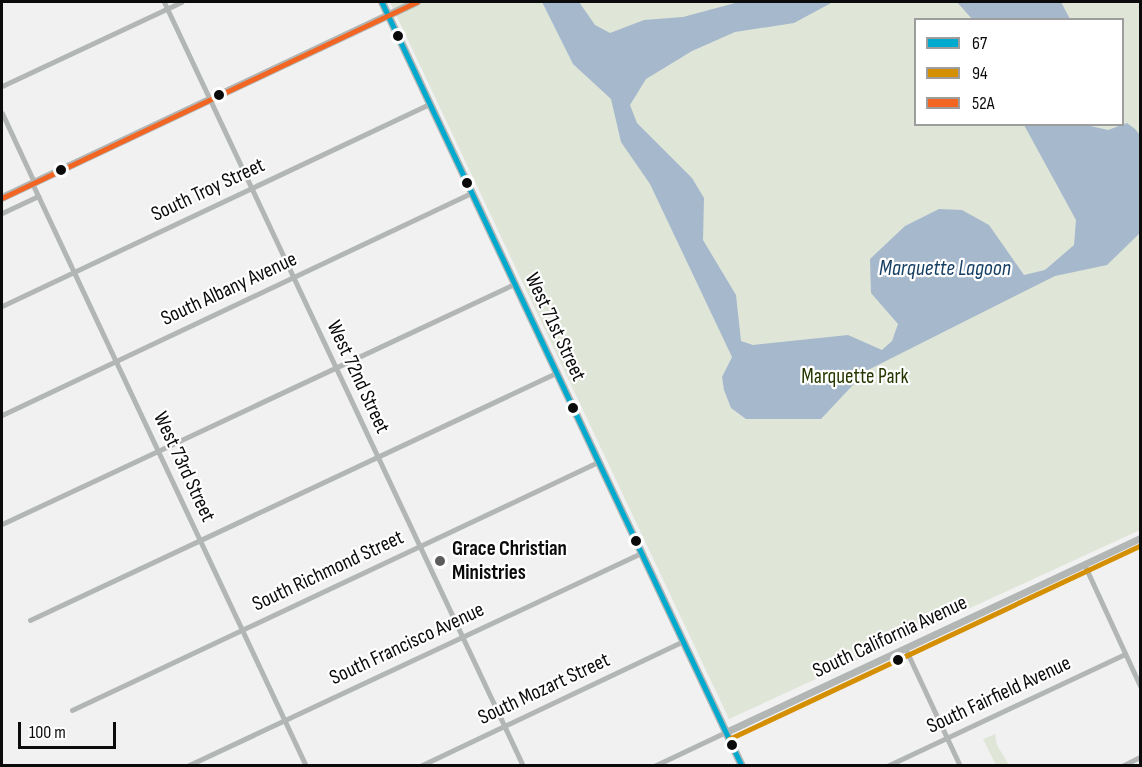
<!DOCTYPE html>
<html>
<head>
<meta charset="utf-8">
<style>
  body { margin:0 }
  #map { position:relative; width:1142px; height:767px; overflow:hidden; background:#f1f1f2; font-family:"Sofia Sans Condensed",sans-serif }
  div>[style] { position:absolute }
  .green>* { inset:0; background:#dfe5d7 }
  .water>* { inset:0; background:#a6b8cc }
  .minor>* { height:5px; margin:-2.5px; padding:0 2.5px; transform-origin:2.5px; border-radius:2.5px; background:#b2b6b5 }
  .tertiary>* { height:7px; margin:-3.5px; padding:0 3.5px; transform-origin:3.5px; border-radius:3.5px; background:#b2b6b5 }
  .secondary>* { height:8px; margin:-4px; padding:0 4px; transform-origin:4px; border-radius:4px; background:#b1b6b4 }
  .bus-1>* { height:4.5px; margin:-2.25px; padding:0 2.25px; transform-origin:2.25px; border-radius:2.25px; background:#00a9ce }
  .bus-2>* { height:4.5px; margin:-2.25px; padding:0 2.25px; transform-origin:2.25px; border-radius:2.25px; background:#d48f02 }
  .bus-3>* { height:4.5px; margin:-2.25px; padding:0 2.25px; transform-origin:2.25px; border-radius:2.25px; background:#f26522 }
  .dots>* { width:16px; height:16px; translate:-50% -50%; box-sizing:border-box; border:3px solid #fff; border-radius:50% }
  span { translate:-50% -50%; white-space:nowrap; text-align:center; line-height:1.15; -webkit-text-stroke:4.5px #fff; paint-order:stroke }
  .street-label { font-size:21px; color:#0b0b0c }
  .park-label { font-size:21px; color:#263801 }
  .poi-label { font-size:21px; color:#0b0b0c; font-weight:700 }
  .left { translate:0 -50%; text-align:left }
  .water-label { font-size:22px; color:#163f64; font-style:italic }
  .frame { position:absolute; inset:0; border:3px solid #0b0b0c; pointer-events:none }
  .legend { position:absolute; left:914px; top:18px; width:210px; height:108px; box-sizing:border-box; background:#fff; border:2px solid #9d9d9e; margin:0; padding:8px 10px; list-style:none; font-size:18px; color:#0b0b0c }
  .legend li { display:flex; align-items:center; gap:12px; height:30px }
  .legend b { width:30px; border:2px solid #9d9d9e }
  .scale { position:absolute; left:18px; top:722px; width:98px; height:27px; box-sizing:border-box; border:3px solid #0b0b0c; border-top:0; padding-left:8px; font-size:18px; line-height:21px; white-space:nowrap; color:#0b0b0c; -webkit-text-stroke:4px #fff; paint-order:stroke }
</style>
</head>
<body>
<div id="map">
  <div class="green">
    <div style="clip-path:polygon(evenodd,390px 2px,1140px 2px,1140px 530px,729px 719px,390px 2px,916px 20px,1122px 20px,1122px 124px,916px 124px,916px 20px)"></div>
    <div style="clip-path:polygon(995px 734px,997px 745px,1009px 765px,996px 765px,983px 739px)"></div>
  </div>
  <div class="water">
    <div style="clip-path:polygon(542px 2px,579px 2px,595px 25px,610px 33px,644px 20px,683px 17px,739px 2px,833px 2px,794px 23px,735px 32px,692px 51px,646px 79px,630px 105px,637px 123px,692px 178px,704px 198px,703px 240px,736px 295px,741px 341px,753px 345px,848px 335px,882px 350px,892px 341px,898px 324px,871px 293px,870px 259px,905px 226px,939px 209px,962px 210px,989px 225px,1024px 275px,1045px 270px,1074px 245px,1076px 220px,1024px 125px,1086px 125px,1108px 130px,1127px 123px,1135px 129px,1140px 135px,1140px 233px,1107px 265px,1055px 276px,866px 371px,821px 419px,746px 419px,731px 408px,724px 390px,722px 377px,732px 357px,650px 184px,621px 142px,611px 99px,573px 64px)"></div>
    <div style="clip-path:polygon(957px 2px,1061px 2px,1070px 19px,972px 19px)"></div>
  </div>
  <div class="minor">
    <div style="left:164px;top:2px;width:844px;rotate:64.83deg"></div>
    <div style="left:2px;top:86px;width:198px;rotate:-25.1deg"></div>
    <div style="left:2px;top:113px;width:76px;rotate:65.1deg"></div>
    <div style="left:32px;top:183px;width:644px;rotate:64.83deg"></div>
    <div style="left:2px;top:213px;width:40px;rotate:-25deg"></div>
    <div style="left:2px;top:306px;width:472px;rotate:-25.3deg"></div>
    <div style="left:2px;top:415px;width:519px;rotate:-25.33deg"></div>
    <div style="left:2px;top:524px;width:565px;rotate:-25.11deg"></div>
    <div style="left:1084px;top:564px;width:134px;rotate:65.3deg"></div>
    <div style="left:30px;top:620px;width:581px;rotate:-25.15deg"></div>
    <div style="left:905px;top:648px;width:130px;rotate:65deg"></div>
    <div style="left:72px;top:710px;width:582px;rotate:-25.24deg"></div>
    <div style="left:187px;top:766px;width:501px;rotate:-25.13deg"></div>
    <div style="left:420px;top:766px;width:291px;rotate:-25.4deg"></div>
    <div style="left:654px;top:766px;width:80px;rotate:-25.3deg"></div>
    <div style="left:887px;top:766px;width:263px;rotate:-25.2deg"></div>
    <div style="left:1122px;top:766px;width:20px;rotate:-27deg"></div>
  </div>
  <div class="tertiary">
    <div style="left:726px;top:732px;width:457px;rotate:-25.1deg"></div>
  </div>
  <div class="secondary">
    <div style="left:382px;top:2px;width:845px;rotate:64.77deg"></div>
    <div style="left:2px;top:198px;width:459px;rotate:-25.3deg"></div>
  </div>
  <div class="bus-1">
    <div style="left:382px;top:2px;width:845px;rotate:64.77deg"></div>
  </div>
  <div class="bus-2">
    <div style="left:729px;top:739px;width:454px;rotate:-25.2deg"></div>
  </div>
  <div class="bus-3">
    <div style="left:2px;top:198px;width:459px;rotate:-25.3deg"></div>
  </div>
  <div class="dots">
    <div style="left:398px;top:36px;background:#0b0b0c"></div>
    <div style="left:219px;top:95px;background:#0b0b0c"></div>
    <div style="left:61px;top:170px;background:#0b0b0c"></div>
    <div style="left:467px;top:183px;background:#0b0b0c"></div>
    <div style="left:573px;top:408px;background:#0b0b0c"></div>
    <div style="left:636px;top:541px;background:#0b0b0c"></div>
    <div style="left:440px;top:561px;background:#5c5c5c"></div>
    <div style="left:898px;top:660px;background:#0b0b0c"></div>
    <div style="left:732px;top:745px;background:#0b0b0c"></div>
  </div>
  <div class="street-label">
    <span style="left:208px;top:190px;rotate:-25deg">South Troy Street</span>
    <span style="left:229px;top:289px;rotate:-25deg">South Albany Avenue</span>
    <span style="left:555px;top:327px;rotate:65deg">West 71st Street</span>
    <span style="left:358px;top:377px;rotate:65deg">West 72nd Street</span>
    <span style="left:184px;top:467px;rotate:65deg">West 73rd Street</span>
    <span style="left:328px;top:571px;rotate:-25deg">South Richmond Street</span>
    <span style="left:890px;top:637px;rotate:-25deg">South California Avenue</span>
    <span style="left:407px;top:644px;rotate:-25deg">South Francisco Avenue</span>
    <span style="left:544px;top:689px;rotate:-25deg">South Mozart Street</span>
    <span style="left:999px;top:695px;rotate:-25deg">South Fairfield Avenue</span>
  </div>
  <div class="park-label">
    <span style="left:855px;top:377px">Marquette Park</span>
  </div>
  <div class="poi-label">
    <span class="left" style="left:452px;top:561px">Grace Christian<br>Ministries</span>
  </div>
  <div class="water-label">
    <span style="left:945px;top:269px">Marquette Lagoon</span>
  </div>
  <div class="frame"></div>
  <ul class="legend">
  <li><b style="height:8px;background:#00a9ce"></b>67</li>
  <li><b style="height:8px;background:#d48f02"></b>94</li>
  <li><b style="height:8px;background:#f26522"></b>52A</li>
  </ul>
  <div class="scale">100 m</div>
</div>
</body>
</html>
